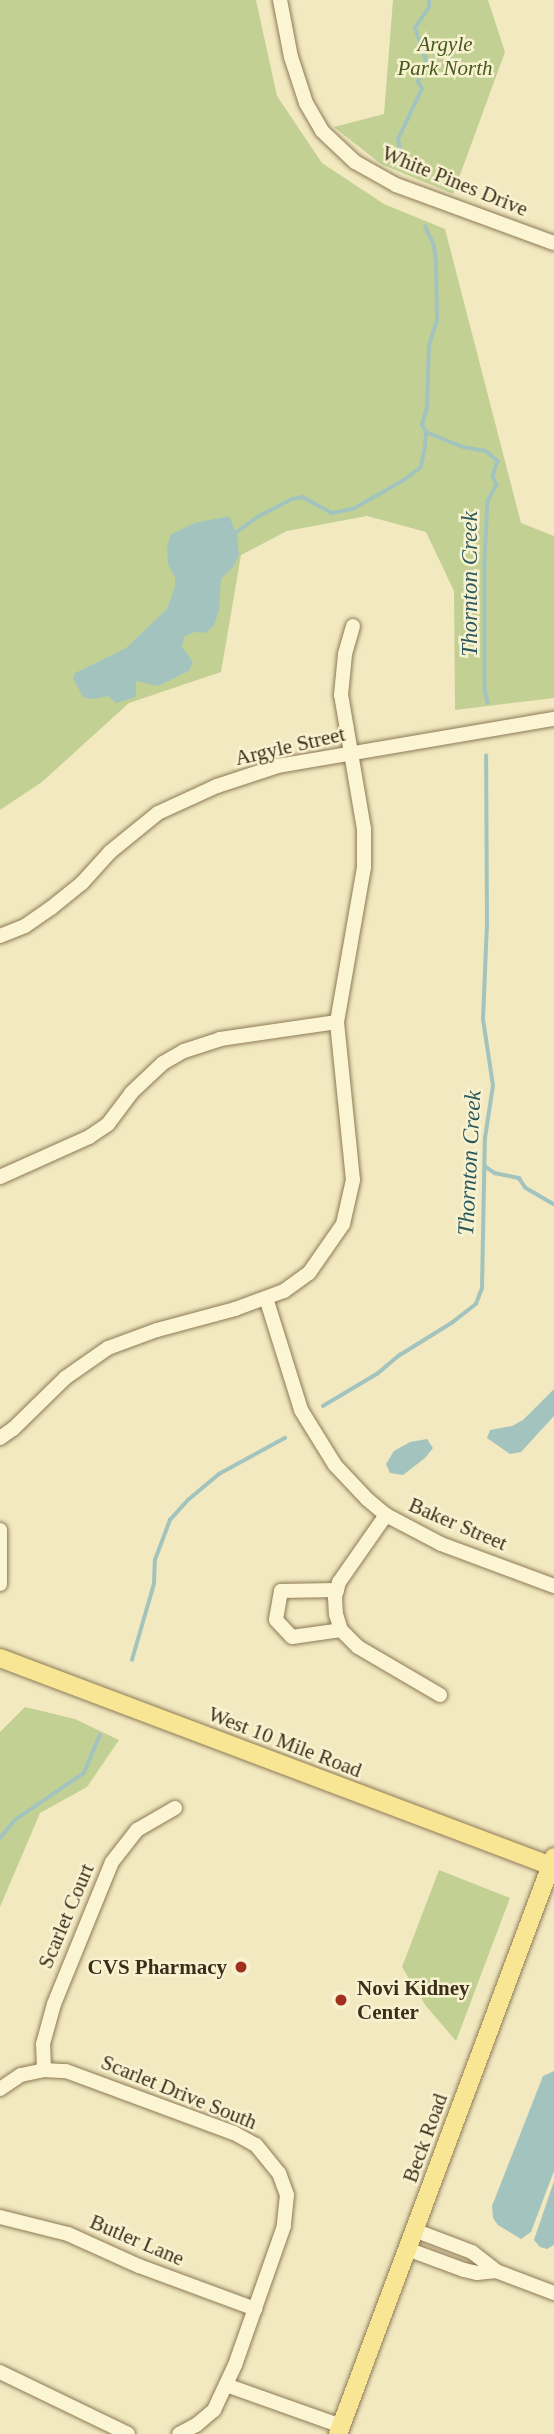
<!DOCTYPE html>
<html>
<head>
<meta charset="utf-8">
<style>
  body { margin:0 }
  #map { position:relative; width:554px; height:2434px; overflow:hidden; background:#f2e9c0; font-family:"Times New Roman",serif }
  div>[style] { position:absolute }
  .green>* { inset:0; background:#c2d193 }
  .water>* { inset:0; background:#a3c4be }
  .stream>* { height:3.5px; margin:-1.75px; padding:0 1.75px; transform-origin:1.75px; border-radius:1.75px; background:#a3c4be }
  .roads { filter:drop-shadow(0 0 2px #8d7a56) drop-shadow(0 0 2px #8d7a56) }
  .minor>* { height:14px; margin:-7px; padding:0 7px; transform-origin:7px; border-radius:7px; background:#fcf5d4 }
  .major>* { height:18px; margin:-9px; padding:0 9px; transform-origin:9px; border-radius:9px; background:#f9e694 }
  .dots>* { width:19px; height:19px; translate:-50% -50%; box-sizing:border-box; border:4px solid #f9f2d0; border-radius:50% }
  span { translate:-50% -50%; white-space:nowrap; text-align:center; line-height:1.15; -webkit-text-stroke:5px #f9f2d0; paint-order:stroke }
  .park-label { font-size:21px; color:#445a20; font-style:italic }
  .street-label { font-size:21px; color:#3b2f1c }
  .poi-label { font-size:21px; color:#3b2f1c; font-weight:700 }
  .right { translate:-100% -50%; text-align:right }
  .left { translate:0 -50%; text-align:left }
  .water-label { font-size:23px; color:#2a595c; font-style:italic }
</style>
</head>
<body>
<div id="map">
  <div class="green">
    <div style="clip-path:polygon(0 0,256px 0,277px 96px,322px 163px,384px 204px,445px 229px,521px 523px,554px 536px,554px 698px,455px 710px,454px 591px,426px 532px,367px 516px,287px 531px,241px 555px,221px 672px,129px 703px,42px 782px,0 810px)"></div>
    <div style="clip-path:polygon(393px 0,488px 0,505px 52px,453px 194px,381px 164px,334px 127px,384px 114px)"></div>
    <div style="clip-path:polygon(25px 1707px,75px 1719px,119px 1740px,87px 1787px,40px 1813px,0 1907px,0 1732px)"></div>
    <div style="clip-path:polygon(439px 1870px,510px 1898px,456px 2041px,426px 2006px,402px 1967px)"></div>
  </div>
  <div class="water">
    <div style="clip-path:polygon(229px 516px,237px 534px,239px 555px,234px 566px,221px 579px,219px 610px,214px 626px,205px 633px,194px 632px,184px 637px,182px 647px,193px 662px,189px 671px,158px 686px,136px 681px,136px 697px,116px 703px,108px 696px,92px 699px,83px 697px,73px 678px,75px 673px,126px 648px,167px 609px,175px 586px,175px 578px,168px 564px,167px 547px,171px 534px,195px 523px)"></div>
    <div style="clip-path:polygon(554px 1389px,554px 1416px,521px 1452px,510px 1454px,487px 1438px,490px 1430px,512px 1426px,523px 1420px)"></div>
    <div style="clip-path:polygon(427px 1439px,433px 1448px,425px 1458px,403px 1475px,390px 1473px,386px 1464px,394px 1451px,410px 1442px)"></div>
    <div style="clip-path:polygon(554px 2071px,554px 2171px,531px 2232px,521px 2239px,498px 2225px,493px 2218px,492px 2206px,543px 2076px)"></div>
    <div style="clip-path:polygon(554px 2181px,554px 2245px,547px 2249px,540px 2247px,534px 2240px)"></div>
  </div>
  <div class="stream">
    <div style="left:400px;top:150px;width:11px;rotate:-100deg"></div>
    <div style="left:398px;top:139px;width:55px;rotate:-64.4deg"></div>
    <div style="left:422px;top:89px;width:8px;rotate:-120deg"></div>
    <div style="left:418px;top:82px;width:23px;rotate:-70deg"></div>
    <div style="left:426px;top:60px;width:34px;rotate:-109deg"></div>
    <div style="left:415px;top:28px;width:25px;rotate:-56deg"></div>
    <div style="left:429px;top:7px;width:7px;rotate:-90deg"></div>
    <div style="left:426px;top:432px;width:40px;rotate:22deg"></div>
    <div style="left:463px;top:447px;width:23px;rotate:10deg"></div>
    <div style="left:486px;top:451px;width:16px;rotate:40deg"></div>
    <div style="left:498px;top:461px;width:16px;rotate:108deg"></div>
    <div style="left:493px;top:476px;width:10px;rotate:66deg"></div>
    <div style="left:497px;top:485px;width:18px;rotate:119deg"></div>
    <div style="left:488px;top:501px;width:60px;rotate:92.9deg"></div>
    <div style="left:485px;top:561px;width:128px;rotate:90deg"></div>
    <div style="left:485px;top:689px;width:14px;rotate:78deg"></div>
    <div style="left:237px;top:532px;width:27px;rotate:-36deg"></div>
    <div style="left:259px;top:516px;width:38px;rotate:-27deg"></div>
    <div style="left:293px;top:499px;width:10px;rotate:-11deg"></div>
    <div style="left:303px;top:497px;width:33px;rotate:29deg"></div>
    <div style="left:332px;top:513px;width:21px;rotate:-11deg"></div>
    <div style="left:353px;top:509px;width:59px;rotate:-29.6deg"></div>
    <div style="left:404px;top:480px;width:21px;rotate:-37deg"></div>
    <div style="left:421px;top:467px;width:20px;rotate:-79deg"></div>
    <div style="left:425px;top:447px;width:15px;rotate:-86deg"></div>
    <div style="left:426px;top:432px;width:8px;rotate:-120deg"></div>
    <div style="left:422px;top:425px;width:18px;rotate:-74deg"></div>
    <div style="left:427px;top:408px;width:63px;rotate:-88.2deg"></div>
    <div style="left:429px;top:345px;width:25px;rotate:-72deg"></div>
    <div style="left:437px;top:321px;width:60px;rotate:-91deg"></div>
    <div style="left:436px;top:261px;width:15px;rotate:-98deg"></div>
    <div style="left:434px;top:246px;width:21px;rotate:-115deg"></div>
    <div style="left:486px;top:1167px;width:11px;rotate:34deg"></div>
    <div style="left:495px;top:1173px;width:25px;rotate:12deg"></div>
    <div style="left:519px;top:1178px;width:12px;rotate:55deg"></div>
    <div style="left:526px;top:1188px;width:32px;rotate:30deg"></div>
    <div style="left:323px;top:1406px;width:63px;rotate:-30.7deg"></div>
    <div style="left:377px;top:1374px;width:30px;rotate:-40deg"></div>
    <div style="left:400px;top:1355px;width:62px;rotate:-31.9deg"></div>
    <div style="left:453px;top:1322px;width:29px;rotate:-38deg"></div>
    <div style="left:476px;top:1304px;width:17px;rotate:-69deg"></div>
    <div style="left:482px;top:1288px;width:150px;rotate:-88.9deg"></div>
    <div style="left:485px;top:1138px;width:53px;rotate:-81.3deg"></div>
    <div style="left:493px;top:1086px;width:68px;rotate:-98.5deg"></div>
    <div style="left:483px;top:1019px;width:94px;rotate:-87.6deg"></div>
    <div style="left:487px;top:925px;width:169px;rotate:-90.3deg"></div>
    <div style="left:132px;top:1660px;width:79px;rotate:-73.9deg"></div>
    <div style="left:154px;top:1584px;width:24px;rotate:-88deg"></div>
    <div style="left:155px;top:1560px;width:43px;rotate:-69.4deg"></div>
    <div style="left:170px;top:1520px;width:27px;rotate:-48deg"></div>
    <div style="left:188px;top:1500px;width:40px;rotate:-40deg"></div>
    <div style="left:219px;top:1474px;width:75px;rotate:-28.6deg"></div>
    <div style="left:0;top:1838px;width:23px;rotate:-50deg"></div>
    <div style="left:15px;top:1820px;width:83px;rotate:-34.3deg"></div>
    <div style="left:84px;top:1773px;width:41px;rotate:-67.2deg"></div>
  </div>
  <div class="roads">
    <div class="minor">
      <div style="left:280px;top:0;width:58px;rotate:79.1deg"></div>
      <div style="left:291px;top:57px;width:48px;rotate:71.9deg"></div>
      <div style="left:306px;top:103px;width:32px;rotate:60deg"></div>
      <div style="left:322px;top:131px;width:45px;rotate:43.2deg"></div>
      <div style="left:355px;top:162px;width:47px;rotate:29.3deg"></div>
      <div style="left:396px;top:185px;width:168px;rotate:20.2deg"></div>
      <div style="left:0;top:936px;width:27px;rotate:-22deg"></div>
      <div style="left:25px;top:926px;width:32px;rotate:-35deg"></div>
      <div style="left:51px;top:908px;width:40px;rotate:-39deg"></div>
      <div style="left:82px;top:883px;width:42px;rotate:-47.9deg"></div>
      <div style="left:110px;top:852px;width:62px;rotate:-39.1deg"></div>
      <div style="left:158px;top:813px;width:65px;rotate:-24.6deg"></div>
      <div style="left:217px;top:786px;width:64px;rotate:-18.2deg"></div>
      <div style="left:278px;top:766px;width:280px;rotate:-9.7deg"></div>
      <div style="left:0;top:1177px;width:98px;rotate:-24.2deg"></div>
      <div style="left:89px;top:1137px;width:23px;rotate:-34deg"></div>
      <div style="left:108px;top:1124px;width:39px;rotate:-53deg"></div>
      <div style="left:131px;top:1093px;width:44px;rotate:-43.2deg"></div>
      <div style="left:163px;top:1063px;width:24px;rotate:-30deg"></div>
      <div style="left:184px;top:1051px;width:38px;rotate:-18deg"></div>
      <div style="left:220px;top:1039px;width:118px;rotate:-8.3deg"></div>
      <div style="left:266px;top:1298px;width:117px;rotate:72.6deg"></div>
      <div style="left:301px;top:1410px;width:65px;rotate:58.3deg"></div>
      <div style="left:335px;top:1465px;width:47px;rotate:46.7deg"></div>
      <div style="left:367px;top:1499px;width:25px;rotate:40deg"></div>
      <div style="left:386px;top:1515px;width:62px;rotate:27.8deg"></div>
      <div style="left:441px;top:1544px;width:121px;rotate:20.4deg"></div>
      <div style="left:0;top:1438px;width:16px;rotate:-35deg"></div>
      <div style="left:13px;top:1429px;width:73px;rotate:-44.4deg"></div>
      <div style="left:65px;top:1378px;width:52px;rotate:-34.9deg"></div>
      <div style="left:108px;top:1348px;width:52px;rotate:-20.2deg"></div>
      <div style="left:157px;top:1330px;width:81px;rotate:-15.1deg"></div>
      <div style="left:235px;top:1309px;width:52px;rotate:-20.2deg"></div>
      <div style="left:284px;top:1291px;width:31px;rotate:-36deg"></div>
      <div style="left:309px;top:1273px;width:60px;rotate:-55.2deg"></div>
      <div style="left:343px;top:1224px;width:45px;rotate:-77.2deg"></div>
      <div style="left:353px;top:1180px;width:159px;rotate:-95.8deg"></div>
      <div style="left:337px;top:1022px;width:157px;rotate:-80.1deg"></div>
      <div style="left:364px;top:867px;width:38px;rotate:-90deg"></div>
      <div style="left:364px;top:829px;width:136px;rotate:-99.7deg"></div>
      <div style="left:341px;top:695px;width:41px;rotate:-84.4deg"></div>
      <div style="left:345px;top:654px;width:29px;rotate:-74deg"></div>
      <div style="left:386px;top:1515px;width:82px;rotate:125deg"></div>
      <div style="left:339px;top:1582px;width:16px;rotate:105deg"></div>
      <div style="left:335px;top:1597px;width:17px;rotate:87deg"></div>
      <div style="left:336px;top:1614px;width:17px;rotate:73deg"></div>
      <div style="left:341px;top:1630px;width:24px;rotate:45deg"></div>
      <div style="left:358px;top:1647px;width:95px;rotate:30.3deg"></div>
      <div style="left:0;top:1530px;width:54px;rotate:90deg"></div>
      <div style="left:337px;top:1590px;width:56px;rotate:179deg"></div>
      <div style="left:281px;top:1591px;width:29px;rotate:100deg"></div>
      <div style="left:276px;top:1620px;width:23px;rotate:47deg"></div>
      <div style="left:292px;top:1637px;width:49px;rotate:-8.1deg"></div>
      <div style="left:44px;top:2070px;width:26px;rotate:-92deg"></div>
      <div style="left:43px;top:2044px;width:41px;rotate:-74.6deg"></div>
      <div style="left:54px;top:2004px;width:153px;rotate:-67.8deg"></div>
      <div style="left:112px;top:1862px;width:41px;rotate:-52deg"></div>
      <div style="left:137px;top:1830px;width:44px;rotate:-30.1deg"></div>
      <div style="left:0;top:2089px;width:25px;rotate:-34deg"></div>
      <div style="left:21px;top:2075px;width:24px;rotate:-12deg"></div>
      <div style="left:44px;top:2070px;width:22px;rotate:3deg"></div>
      <div style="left:66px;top:2071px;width:179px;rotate:20.3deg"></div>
      <div style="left:234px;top:2133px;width:25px;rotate:29deg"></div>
      <div style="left:256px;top:2145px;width:36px;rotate:51deg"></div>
      <div style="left:279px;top:2173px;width:23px;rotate:70deg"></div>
      <div style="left:287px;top:2195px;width:31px;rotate:96deg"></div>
      <div style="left:284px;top:2226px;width:147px;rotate:109.4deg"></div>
      <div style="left:235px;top:2365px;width:50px;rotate:115deg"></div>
      <div style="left:214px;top:2410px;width:23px;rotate:140deg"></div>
      <div style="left:196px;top:2425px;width:19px;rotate:152deg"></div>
      <div style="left:0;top:2217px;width:70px;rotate:14deg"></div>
      <div style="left:68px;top:2234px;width:78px;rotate:24.3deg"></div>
      <div style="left:139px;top:2266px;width:124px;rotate:20.3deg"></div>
      <div style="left:414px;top:2230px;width:62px;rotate:20.8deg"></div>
      <div style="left:472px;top:2252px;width:31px;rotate:38deg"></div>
      <div style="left:496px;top:2271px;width:62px;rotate:20.8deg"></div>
      <div style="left:407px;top:2249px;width:61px;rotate:20.2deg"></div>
      <div style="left:464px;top:2270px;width:13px;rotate:13deg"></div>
      <div style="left:477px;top:2273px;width:19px;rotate:-6deg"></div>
      <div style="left:0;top:2372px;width:142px;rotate:25.8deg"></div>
      <div style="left:226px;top:2385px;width:122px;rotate:19.6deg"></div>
    </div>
    <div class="major">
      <div style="left:0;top:1658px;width:592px;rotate:20.67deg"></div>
      <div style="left:338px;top:2434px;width:616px;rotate:-69.48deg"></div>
    </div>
  </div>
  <div class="dots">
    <div style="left:241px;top:1967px;background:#a23020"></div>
    <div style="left:341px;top:2000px;background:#a23020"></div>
  </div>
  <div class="park-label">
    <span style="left:445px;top:56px">Argyle<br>Park North</span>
  </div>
  <div class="street-label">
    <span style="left:455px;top:181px;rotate:22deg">White Pines Drive</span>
    <span style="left:290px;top:746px;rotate:-13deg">Argyle Street</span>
    <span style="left:458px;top:1524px;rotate:23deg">Baker Street</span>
    <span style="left:285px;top:1742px;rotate:21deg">West 10 Mile Road</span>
    <span style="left:66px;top:1916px;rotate:-67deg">Scarlet Court</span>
    <span style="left:179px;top:2092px;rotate:22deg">Scarlet Drive South</span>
    <span style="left:425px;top:2138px;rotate:-70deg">Beck Road</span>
    <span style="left:137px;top:2240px;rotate:23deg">Butler Lane</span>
  </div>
  <div class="poi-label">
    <span class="right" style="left:227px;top:1967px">CVS Pharmacy</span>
    <span class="left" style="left:357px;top:2000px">Novi Kidney<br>Center</span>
  </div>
  <div class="water-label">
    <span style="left:470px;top:584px;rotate:-90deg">Thornton Creek</span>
    <span style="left:470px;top:1163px;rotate:-87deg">Thornton Creek</span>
  </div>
</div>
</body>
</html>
